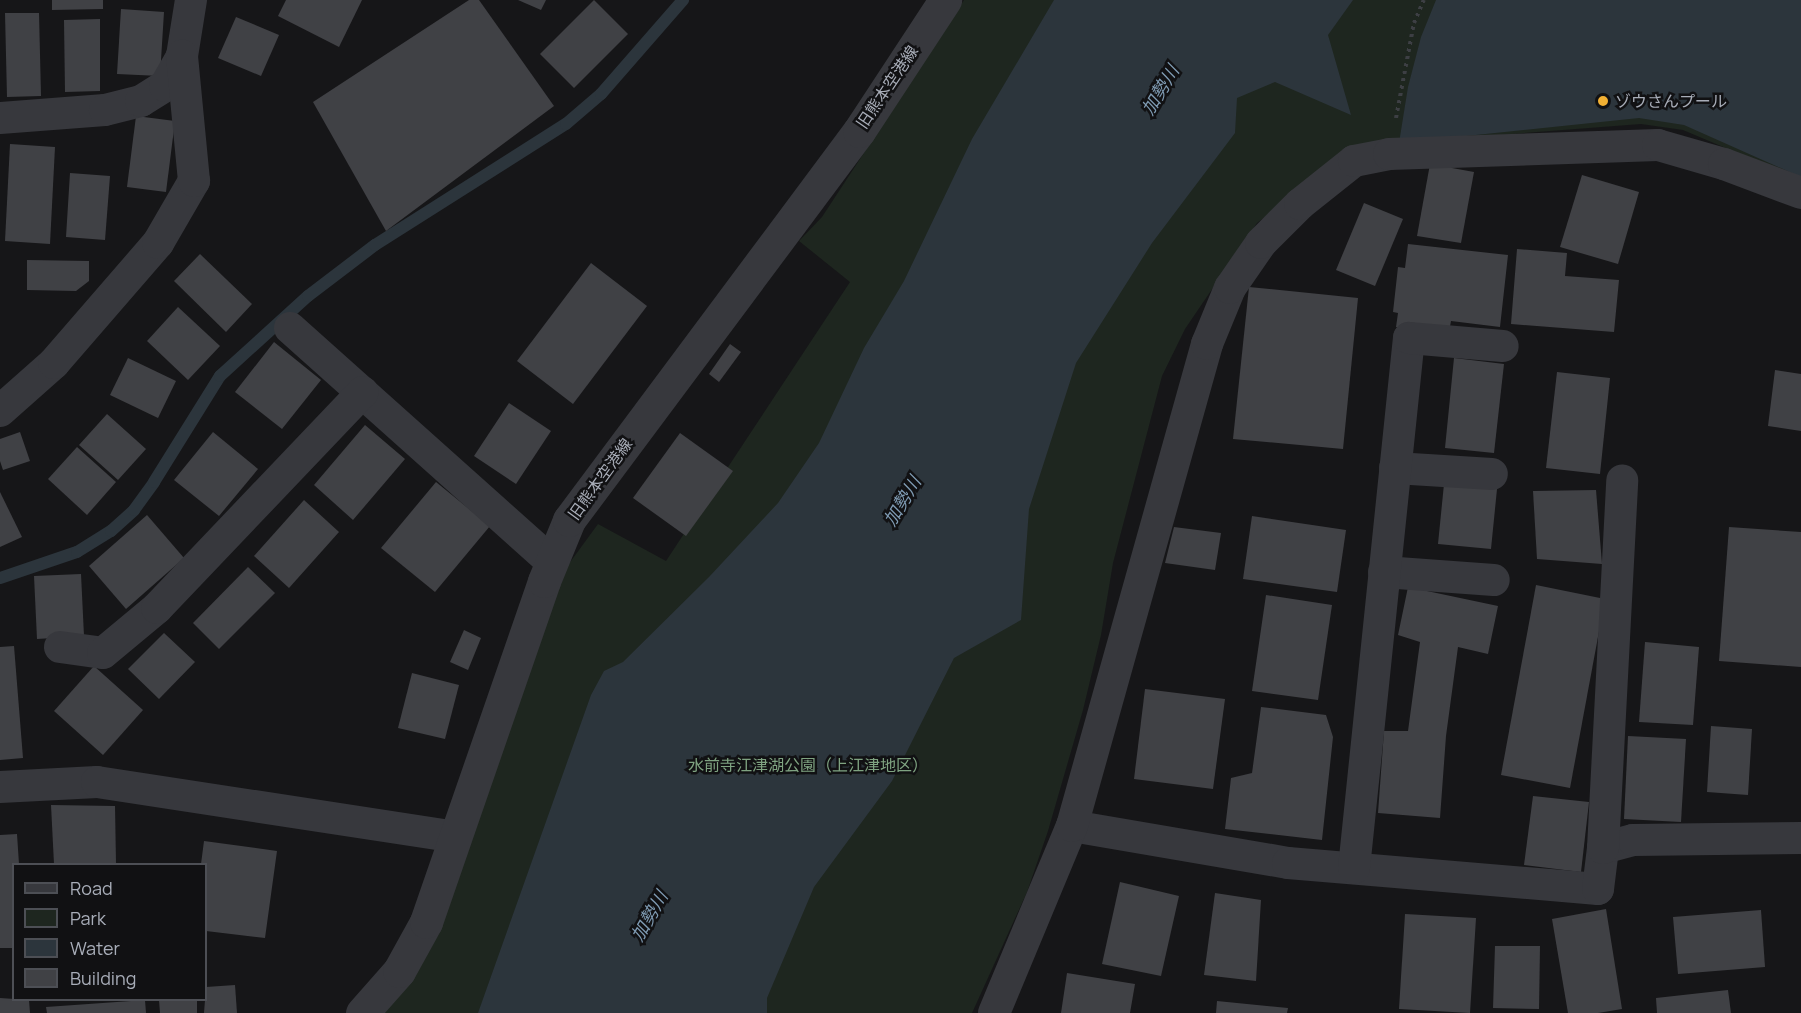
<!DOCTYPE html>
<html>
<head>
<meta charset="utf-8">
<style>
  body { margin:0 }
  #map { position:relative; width:1801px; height:1013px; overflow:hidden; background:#161618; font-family:Manrope,"Noto Sans JP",sans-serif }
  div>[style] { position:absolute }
  .green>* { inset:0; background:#1e261f }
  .water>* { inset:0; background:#2c353c }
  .stream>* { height:12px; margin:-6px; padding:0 6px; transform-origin:6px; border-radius:6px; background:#2c353c }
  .building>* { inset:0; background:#404145 }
  .path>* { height:4px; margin-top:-2px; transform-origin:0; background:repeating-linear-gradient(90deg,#3d3f44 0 3px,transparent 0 7.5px) }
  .minor>* { height:32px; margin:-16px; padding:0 16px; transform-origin:16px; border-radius:16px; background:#37383d }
  .tertiary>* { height:33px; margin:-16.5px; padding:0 16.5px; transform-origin:16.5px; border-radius:16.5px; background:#37383d }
  .dots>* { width:16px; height:16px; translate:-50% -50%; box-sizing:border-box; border:3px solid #111113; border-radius:50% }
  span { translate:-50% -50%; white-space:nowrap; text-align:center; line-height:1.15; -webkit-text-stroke:5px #111113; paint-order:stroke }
  .street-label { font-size:16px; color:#a8adb8 }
  .poi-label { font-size:16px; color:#a8adb8 }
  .left { translate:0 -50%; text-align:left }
  .park-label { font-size:16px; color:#7fa381 }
  .water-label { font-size:18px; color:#7f9bb3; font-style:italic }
  .legend { position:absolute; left:12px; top:863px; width:195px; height:138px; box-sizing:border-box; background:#111113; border:2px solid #4d4f55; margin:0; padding:8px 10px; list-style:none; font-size:18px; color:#a8adb8 }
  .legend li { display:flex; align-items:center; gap:12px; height:30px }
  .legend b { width:30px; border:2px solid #4d4f55 }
</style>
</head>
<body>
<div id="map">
  <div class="green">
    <div style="clip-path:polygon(964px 0,1801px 0,1801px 180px,1683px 130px,1641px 124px,1384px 144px,1338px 161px,1257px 223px,1185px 329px,1162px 376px,1113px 563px,1101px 635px,1083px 710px,1048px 831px,1027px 892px,972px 1013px,380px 1013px,439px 934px,549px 591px,598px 524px,666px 561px,850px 282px,799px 241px,822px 217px)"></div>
  </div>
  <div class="water">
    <div style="clip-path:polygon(1054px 0,1353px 0,1328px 35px,1351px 115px,1275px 82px,1237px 98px,1235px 133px,1152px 243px,1076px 363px,1029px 509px,1021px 620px,954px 658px,892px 781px,814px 887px,767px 998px,767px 1013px,478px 1013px,591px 695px,604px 671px,623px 662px,709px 577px,778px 503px,819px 443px,864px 348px,904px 281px,972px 139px)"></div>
    <div style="clip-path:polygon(1436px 0,1801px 0,1801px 177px,1684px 125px,1639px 118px,1399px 143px,1408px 87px,1421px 37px)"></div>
  </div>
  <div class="stream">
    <div style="left:0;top:578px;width:81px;rotate:-18.7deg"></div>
    <div style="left:77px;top:552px;width:40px;rotate:-32deg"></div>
    <div style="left:111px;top:531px;width:31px;rotate:-42deg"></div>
    <div style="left:134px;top:510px;width:34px;rotate:-54deg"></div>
    <div style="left:154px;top:482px;width:125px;rotate:-58.1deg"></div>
    <div style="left:220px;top:376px;width:119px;rotate:-42.3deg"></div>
    <div style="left:308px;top:296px;width:84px;rotate:-37.3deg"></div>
    <div style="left:375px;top:245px;width:226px;rotate:-32.4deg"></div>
    <div style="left:566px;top:124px;width:46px;rotate:-40.6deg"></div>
    <div style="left:601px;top:94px;width:125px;rotate:-48.9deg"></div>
  </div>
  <div class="building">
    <div style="clip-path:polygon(52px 0,103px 0,103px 9px,52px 10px)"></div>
    <div style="clip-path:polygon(286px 0,362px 0,339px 47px,278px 16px)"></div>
    <div style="clip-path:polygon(469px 0,479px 0,554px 106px,386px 231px,313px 102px)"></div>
    <div style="clip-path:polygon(518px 0,546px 0,541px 10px)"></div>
    <div style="clip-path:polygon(594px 0,628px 34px,574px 88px,540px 54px)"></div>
    <div style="clip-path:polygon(121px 9px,164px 12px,160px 76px,117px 74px)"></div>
    <div style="clip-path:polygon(5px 13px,39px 13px,41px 96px,7px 97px)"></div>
    <div style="clip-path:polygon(236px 17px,279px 35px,261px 76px,218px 58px)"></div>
    <div style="clip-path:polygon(100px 19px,100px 91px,65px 92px,64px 20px)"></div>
    <div style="clip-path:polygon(136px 116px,175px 121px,166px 192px,127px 187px)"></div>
    <div style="clip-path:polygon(10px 144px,55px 147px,50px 244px,5px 241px)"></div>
    <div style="clip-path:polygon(1430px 164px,1474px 172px,1461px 243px,1417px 236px)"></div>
    <div style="clip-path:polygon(70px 173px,110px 176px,105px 240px,66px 237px)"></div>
    <div style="clip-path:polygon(1582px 175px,1639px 192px,1618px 264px,1560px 247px)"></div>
    <div style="clip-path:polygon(1364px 203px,1403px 219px,1375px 286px,1336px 270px)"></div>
    <div style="clip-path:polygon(1408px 244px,1508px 255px,1500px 327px,1451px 321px,1449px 332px,1396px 327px,1398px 313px,1393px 312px,1398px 267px,1405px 268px)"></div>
    <div style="clip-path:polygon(1517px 249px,1567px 253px,1565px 276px,1619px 280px,1614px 332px,1511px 324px)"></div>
    <div style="clip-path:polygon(200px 254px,252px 304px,226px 332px,174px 281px)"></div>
    <div style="clip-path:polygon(27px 260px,89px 261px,89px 281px,76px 291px,27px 290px)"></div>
    <div style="clip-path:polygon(591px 263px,647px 306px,573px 404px,517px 361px)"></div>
    <div style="clip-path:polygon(1249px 287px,1358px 298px,1343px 449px,1233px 439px)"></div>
    <div style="clip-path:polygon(178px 307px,220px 346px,188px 380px,147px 341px)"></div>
    <div style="clip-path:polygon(274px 342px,321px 380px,282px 429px,235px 392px)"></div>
    <div style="clip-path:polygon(730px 344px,741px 352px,719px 382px,709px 374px)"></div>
    <div style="clip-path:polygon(128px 358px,176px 381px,158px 418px,110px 395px)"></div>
    <div style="clip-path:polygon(1454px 358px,1504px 364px,1494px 453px,1445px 448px)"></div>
    <div style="clip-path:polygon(1775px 370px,1801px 374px,1801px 431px,1768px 426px)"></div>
    <div style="clip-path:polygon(1557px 372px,1610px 378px,1600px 474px,1546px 468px)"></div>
    <div style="clip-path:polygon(509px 403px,551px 431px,516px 484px,474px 456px)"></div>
    <div style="clip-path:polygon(107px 414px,146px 449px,118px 480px,79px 445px)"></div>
    <div style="clip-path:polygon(365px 425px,405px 459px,353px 520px,314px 485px)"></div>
    <div style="clip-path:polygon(20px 432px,30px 461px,3px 470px,0 461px,0 439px)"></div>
    <div style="clip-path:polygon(213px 432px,258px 469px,219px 516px,174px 480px)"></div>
    <div style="clip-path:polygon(680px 433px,733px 471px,686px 536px,633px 498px)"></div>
    <div style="clip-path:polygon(77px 447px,116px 482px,87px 515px,48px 479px)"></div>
    <div style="clip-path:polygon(436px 482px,490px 526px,435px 592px,381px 548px)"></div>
    <div style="clip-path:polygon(1444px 484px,1497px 489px,1491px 549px,1438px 544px)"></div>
    <div style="clip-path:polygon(1596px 490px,1602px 564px,1537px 559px,1533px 491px)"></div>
    <div style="clip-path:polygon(0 492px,22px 537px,0 547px)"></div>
    <div style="clip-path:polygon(304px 500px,339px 532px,289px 588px,254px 556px)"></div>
    <div style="clip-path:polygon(147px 515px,184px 558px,126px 609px,89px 566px)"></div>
    <div style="clip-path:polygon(1252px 516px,1346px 530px,1337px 592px,1243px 579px)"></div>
    <div style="clip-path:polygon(1174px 527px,1221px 533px,1215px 570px,1165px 563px)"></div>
    <div style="clip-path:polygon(1729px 527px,1801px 532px,1801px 667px,1719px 661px)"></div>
    <div style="clip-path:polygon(248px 567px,275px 593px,219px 649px,193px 623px)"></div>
    <div style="clip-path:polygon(81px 574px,84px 636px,37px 639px,34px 576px)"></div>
    <div style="clip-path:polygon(1536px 585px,1605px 599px,1570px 788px,1501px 775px)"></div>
    <div style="clip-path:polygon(1408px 587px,1498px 606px,1488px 654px,1458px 647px,1446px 736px,1440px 818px,1378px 813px,1384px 731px,1408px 731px,1420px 642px,1398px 635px)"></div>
    <div style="clip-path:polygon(1266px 595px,1332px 605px,1318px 700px,1252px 691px)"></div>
    <div style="clip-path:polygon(464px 630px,481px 638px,468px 670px,450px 662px)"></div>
    <div style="clip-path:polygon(164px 633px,195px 662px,159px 699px,128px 669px)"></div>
    <div style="clip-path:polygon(1645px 642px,1699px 647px,1693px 725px,1639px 722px)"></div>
    <div style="clip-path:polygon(14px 646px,23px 758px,0 760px,0 647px)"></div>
    <div style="clip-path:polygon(94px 666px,143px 710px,103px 755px,54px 711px)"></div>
    <div style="clip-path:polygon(412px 673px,459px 685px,445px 739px,398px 728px)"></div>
    <div style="clip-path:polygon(1145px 689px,1225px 699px,1213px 789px,1134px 779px)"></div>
    <div style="clip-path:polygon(1261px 707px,1326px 715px,1333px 737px,1322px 840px,1225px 829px,1231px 778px,1252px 773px)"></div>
    <div style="clip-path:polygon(1711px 726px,1752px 729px,1748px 795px,1707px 792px)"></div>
    <div style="clip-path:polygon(1628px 736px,1686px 739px,1681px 822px,1624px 819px)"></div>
    <div style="clip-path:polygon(1533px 796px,1589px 802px,1581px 872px,1524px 865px)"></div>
    <div style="clip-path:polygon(51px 805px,115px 806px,116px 864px,54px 864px)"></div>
    <div style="clip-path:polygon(17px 834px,19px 864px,14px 864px,14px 948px,0 948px,0 835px)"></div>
    <div style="clip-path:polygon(204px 841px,277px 851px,265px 938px,206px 931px,206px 864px,201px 864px)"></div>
    <div style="clip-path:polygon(1120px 882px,1179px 896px,1161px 976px,1102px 964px)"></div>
    <div style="clip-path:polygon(1215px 893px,1261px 900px,1256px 981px,1204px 975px)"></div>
    <div style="clip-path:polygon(1606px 909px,1622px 1009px,1598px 1013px,1568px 1013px,1552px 919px)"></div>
    <div style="clip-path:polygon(1761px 910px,1765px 967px,1678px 974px,1673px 917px)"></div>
    <div style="clip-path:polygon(1405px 914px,1476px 918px,1470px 1013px,1399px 1009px)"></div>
    <div style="clip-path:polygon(1495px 946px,1540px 946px,1539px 1009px,1493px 1008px)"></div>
    <div style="clip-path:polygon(1067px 973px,1135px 984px,1130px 1013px,1061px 1013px)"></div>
    <div style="clip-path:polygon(235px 985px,237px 1013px,204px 1013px,206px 987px)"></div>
    <div style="clip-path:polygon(1728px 990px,1731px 1013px,1657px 1013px,1656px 998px)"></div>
    <div style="clip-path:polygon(0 998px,29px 1000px,30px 1013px,0 1013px)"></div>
    <div style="clip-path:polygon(145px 1000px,146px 1013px,47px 1013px,46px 1007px)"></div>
    <div style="clip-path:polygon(159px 1000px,197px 1000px,197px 1013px,160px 1013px)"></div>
    <div style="clip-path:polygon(1217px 1001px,1288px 1008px,1287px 1013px,1216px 1013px)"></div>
  </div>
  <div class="path">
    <div style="left:1396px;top:118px;width:97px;rotate:-79.3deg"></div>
    <div style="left:1414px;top:23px;width:25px;rotate:-67deg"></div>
  </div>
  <div class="minor">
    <div style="left:0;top:118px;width:105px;rotate:-4.4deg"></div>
    <div style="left:105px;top:110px;width:37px;rotate:-14deg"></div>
    <div style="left:141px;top:101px;width:28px;rotate:-32deg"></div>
    <div style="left:165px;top:86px;width:34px;rotate:-60deg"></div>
    <div style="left:182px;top:56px;width:57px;rotate:-80.9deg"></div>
    <div style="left:290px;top:328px;width:351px;rotate:41.8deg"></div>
    <div style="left:0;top:411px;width:72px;rotate:-41.6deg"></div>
    <div style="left:54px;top:363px;width:159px;rotate:-49.1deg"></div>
    <div style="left:158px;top:243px;width:72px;rotate:-59.9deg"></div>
    <div style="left:194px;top:181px;width:126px;rotate:-95.5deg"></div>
    <div style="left:1395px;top:468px;width:97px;rotate:3.5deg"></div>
    <div style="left:1384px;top:572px;width:110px;rotate:4.2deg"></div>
    <div style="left:60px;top:647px;width:43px;rotate:7.9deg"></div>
    <div style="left:103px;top:653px;width:70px;rotate:-39.8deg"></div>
    <div style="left:157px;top:608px;width:298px;rotate:-46.4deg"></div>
    <div style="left:0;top:787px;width:97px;rotate:-3deg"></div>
    <div style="left:97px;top:782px;width:362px;rotate:8.7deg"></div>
    <div style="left:1072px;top:826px;width:219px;rotate:9.7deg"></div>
    <div style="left:1288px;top:863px;width:311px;rotate:4.8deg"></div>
    <div style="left:1598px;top:889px;width:41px;rotate:-83deg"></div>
    <div style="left:1603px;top:848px;width:31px;rotate:-15deg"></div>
    <div style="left:1633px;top:840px;width:168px;rotate:-0.7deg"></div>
    <div style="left:1603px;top:848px;width:368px;rotate:-87deg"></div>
    <div style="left:1354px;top:868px;width:533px;rotate:-84.08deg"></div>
    <div style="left:1409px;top:338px;width:94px;rotate:4.9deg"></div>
    <div style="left:994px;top:1013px;width:203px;rotate:-67.4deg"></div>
    <div style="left:1072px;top:826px;width:501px;rotate:-74.35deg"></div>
    <div style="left:1207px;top:344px;width:61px;rotate:-67.7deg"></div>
    <div style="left:1230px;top:288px;width:55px;rotate:-55.4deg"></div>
    <div style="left:1261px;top:243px;width:55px;rotate:-45deg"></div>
    <div style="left:1300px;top:204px;width:69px;rotate:-38.5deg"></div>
    <div style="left:1354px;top:161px;width:36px;rotate:-11deg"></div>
    <div style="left:1389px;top:154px;width:269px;rotate:-1.9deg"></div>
    <div style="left:1658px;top:145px;width:69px;rotate:16.1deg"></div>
    <div style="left:1724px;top:164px;width:82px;rotate:20.6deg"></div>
  </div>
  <div class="tertiary">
    <div style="left:362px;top:1013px;width:56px;rotate:-48.6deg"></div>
    <div style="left:399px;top:971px;width:56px;rotate:-61.1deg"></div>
    <div style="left:426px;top:922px;width:361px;rotate:-70.9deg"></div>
    <div style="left:544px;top:581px;width:66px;rotate:-67.7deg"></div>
    <div style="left:569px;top:520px;width:485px;rotate:-53.3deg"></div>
    <div style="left:859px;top:131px;width:157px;rotate:-56.7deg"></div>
  </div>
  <div class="dots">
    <div style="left:1603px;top:101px;background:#f2b134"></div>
  </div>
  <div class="street-label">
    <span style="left:887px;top:87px;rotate:-56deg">旧熊本空港線</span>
    <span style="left:600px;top:479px;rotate:-54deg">旧熊本空港線</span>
  </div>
  <div class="poi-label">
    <span class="left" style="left:1615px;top:101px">ゾウさんプール</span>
  </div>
  <div class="park-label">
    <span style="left:808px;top:765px">水前寺江津湖公園（上江津地区）</span>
  </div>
  <div class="water-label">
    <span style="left:1160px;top:90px;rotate:-59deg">加勢川</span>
    <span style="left:902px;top:501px;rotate:-59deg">加勢川</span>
    <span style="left:649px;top:916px;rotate:-60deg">加勢川</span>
  </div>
  <ul class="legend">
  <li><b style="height:8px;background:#37383d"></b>Road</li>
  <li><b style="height:16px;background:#1e261f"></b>Park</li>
  <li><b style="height:16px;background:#2c353c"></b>Water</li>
  <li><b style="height:16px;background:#404145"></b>Building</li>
  </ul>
</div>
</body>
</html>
